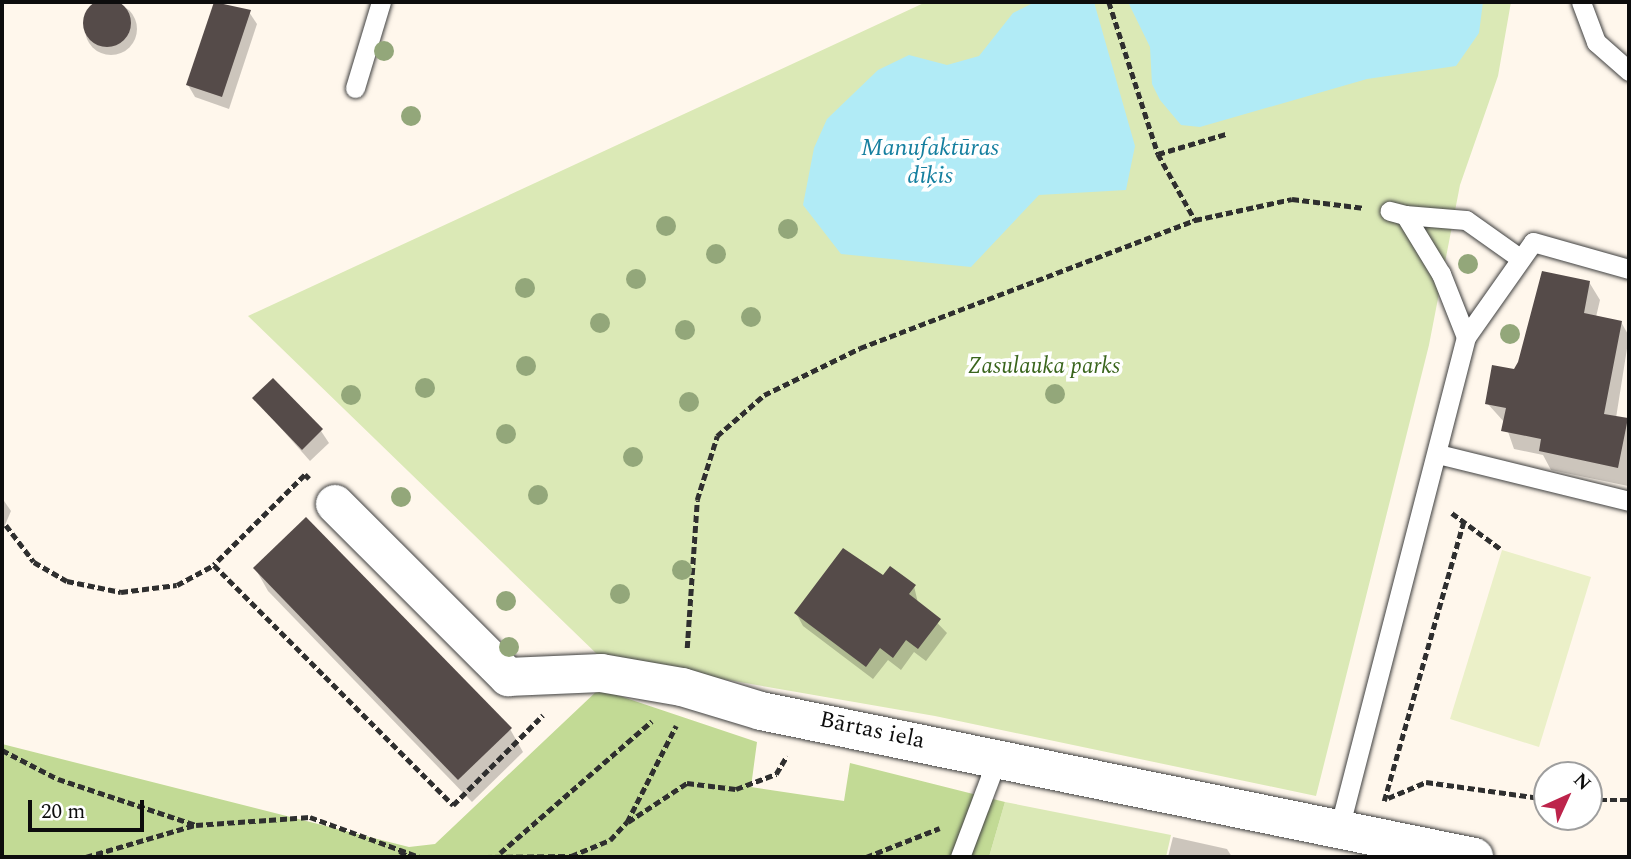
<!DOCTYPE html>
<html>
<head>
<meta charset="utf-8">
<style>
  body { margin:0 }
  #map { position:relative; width:1631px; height:859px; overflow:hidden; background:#fff7ec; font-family:Spectral,serif }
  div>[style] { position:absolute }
  .green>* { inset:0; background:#dbe9b6 }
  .forest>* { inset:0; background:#c2da95 }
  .pitch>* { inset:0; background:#ebf0c8 }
  .water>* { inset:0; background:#b1ebf6 }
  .shadow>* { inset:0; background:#0003 }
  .round { border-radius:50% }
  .building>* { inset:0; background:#554b49 }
  .path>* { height:4.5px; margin-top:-2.25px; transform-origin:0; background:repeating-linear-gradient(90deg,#2f2f2f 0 7px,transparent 0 10.5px) }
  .roads { filter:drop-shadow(0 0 2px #404040) drop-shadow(0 0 2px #404040) }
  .lane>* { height:19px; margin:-9.5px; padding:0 9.5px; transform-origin:9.5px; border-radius:9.5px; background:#fff }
  .street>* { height:38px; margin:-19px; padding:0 19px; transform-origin:19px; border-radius:19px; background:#fff }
  .trees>* { width:20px; height:20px; margin:-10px; border-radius:50%; background:#93a77a }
  span { translate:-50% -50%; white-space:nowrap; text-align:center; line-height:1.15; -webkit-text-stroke:7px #fff; paint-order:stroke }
  .park-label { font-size:23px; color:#3a651d; font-style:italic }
  .street-label { font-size:23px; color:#0d0d0d }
  .water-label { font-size:24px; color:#157f9f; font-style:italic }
  .frame { position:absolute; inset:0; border:4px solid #0d0d0d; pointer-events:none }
  .north { position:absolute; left:1533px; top:761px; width:70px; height:70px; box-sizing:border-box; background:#fff; border:2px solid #9e9e9e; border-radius:50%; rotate:45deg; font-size:19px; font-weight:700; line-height:28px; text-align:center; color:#0d0d0d }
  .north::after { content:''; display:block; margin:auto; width:24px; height:32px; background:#bd244b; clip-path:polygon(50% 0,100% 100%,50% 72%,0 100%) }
  .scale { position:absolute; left:28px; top:800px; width:116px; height:32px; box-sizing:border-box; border:4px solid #0d0d0d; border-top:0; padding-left:9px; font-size:21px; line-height:24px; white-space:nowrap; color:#0d0d0d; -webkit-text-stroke:5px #fff; paint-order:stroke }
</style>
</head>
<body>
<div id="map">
  <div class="green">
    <div style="clip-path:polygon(926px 2px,1511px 2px,1498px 76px,1460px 185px,1429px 345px,1316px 796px,935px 716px,601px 658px,248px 316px)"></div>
    <div style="clip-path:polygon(1005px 802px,1171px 835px,1166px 857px,989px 857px)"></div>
  </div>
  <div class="forest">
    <div style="clip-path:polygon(599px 689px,757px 742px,751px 787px,844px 801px,850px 763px,1005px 802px,989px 857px,2px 857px,2px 744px,409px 847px,435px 844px)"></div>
  </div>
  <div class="pitch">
    <div style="clip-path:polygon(1502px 550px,1591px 577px,1539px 747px,1450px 719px)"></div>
  </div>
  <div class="water">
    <div style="clip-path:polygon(1035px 2px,1094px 2px,1135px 146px,1126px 190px,1039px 195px,971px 267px,841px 254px,803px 205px,814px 148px,827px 119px,878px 70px,909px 55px,947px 65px,979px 56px,1013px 13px)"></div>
    <div style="clip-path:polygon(1128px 2px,1483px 2px,1479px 33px,1456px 66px,1367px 79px,1200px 127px,1181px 125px,1160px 100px,1152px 84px,1150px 47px)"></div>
  </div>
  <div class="shadow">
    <div style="clip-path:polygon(216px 2px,249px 12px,257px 24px,229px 109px,195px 97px,188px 85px)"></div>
    <div class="round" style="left:85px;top:3px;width:52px;height:52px"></div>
    <div style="clip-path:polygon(1589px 282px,1600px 300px,1596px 317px,1621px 322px,1629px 336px,1616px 418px,1629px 425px,1628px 486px,1551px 470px,1543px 455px,1514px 449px,1505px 423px,1487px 403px)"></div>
    <div style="clip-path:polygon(255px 399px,321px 431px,329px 443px,310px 461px)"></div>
    <div style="clip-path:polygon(2px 498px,11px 511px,2px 532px)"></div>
    <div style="clip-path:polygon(255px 568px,510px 729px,523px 752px,472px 802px,268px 591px)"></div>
    <div style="clip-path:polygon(884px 578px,914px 586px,918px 603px,947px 633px,926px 661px,914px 652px,901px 670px,888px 660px,873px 679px,803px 626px,796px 613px)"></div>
    <div style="clip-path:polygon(1173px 837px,1227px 849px,1232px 857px,1168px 857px)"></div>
  </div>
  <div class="building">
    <div class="round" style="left:83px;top:-1px;width:48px;height:48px"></div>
    <div style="clip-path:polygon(214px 2px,251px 10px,222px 97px,186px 85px)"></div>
    <div style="clip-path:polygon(1542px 271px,1590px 281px,1584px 313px,1622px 321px,1604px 414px,1628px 418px,1618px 468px,1539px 451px,1541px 439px,1501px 431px,1506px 408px,1485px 404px,1492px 365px,1514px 369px,1518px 362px)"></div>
    <div style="clip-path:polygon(273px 378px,323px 429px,302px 450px,252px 398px)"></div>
    <div style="clip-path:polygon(306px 517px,512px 728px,458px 780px,253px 568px)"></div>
    <div style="clip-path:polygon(843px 548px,883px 575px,890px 566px,916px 585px,909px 594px,941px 619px,918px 649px,906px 640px,893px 658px,880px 648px,866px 667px,794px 613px)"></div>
  </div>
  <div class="path">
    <div style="left:1109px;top:2px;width:160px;rotate:72.1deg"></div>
    <div style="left:1158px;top:154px;width:76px;rotate:60.7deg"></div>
    <div style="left:1158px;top:154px;width:71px;rotate:-16.4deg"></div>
    <div style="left:309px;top:479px;width:6px;rotate:-135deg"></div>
    <div style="left:305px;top:475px;width:128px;rotate:135.3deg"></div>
    <div style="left:214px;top:565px;width:339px;rotate:45.1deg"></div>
    <div style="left:453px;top:805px;width:127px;rotate:-45deg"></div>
    <div style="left:1452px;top:513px;width:62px;rotate:36.5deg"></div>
    <div style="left:6px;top:525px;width:46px;rotate:52.9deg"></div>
    <div style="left:34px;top:562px;width:38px;rotate:30deg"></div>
    <div style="left:67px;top:581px;width:55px;rotate:11.5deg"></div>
    <div style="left:121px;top:592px;width:56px;rotate:-7.1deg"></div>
    <div style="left:177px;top:585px;width:42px;rotate:-28.4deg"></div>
    <div style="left:687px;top:648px;width:148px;rotate:-86.1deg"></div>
    <div style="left:697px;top:500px;width:67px;rotate:-72.6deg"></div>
    <div style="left:717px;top:436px;width:62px;rotate:-41.1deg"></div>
    <div style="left:764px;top:395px;width:107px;rotate:-26.1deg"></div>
    <div style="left:860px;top:348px;width:359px;rotate:-20.9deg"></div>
    <div style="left:1195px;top:220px;width:99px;rotate:-12.2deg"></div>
    <div style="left:1292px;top:199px;width:73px;rotate:7.1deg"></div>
    <div style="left:2px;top:750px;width:63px;rotate:27.4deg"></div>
    <div style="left:58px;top:779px;width:145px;rotate:18.4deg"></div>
    <div style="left:196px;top:825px;width:114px;rotate:-4deg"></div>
    <div style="left:310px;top:817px;width:117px;rotate:20deg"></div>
    <div style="left:1388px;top:798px;width:41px;rotate:-22.8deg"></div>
    <div style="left:1426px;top:782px;width:122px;rotate:8deg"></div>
    <div style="left:1589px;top:800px;width:40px"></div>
    <div style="left:1384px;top:801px;width:292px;rotate:-74.1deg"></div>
    <div style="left:628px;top:822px;width:71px;rotate:-33.5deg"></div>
    <div style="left:687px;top:783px;width:49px;rotate:7deg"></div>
    <div style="left:736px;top:789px;width:43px;rotate:-20.6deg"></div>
    <div style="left:776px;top:774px;width:21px;rotate:-59deg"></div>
    <div style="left:400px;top:851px;width:11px;rotate:34deg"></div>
    <div style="left:500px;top:853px;width:201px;rotate:-41deg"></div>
    <div style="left:86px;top:857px;width:114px;rotate:-16.4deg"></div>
    <div style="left:485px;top:857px;width:86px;rotate:-0.7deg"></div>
    <div style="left:571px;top:856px;width:42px;rotate:-22.3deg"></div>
    <div style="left:610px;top:840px;width:25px;rotate:-47deg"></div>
    <div style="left:627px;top:822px;width:108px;rotate:-63deg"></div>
    <div style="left:866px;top:857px;width:79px;rotate:-21.4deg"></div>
  </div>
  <div class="roads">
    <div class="lane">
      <div style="left:1581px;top:2px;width:43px;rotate:69.4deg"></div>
      <div style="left:1596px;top:42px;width:44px;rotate:41.3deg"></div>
      <div style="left:355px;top:88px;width:90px;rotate:-73.2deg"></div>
      <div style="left:1405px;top:215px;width:61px;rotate:4.7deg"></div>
      <div style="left:1466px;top:220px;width:67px;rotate:35.3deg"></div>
      <div style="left:1466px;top:337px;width:116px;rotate:-54.8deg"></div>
      <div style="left:1533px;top:242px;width:100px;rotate:15.7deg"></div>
      <div style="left:1438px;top:454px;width:197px;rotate:13.8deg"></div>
      <div style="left:1339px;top:829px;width:508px;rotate:-75.53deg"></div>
      <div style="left:1466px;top:337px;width:68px;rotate:-111.6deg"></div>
      <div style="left:1441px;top:274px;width:69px;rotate:-121.4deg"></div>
      <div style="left:1405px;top:215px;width:16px;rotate:-165deg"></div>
      <div style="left:960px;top:857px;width:105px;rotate:-69.3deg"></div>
    </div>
    <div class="street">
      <div style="left:335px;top:504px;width:245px;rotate:45deg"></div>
      <div style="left:508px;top:677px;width:93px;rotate:-2.5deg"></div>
      <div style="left:601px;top:673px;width:82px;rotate:9.8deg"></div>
      <div style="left:682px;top:687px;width:83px;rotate:16.9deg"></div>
      <div style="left:761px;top:711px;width:728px;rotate:11.57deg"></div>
    </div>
  </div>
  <div class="trees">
    <div style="left:384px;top:51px"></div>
    <div style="left:411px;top:116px"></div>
    <div style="left:666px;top:226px"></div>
    <div style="left:788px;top:229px"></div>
    <div style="left:716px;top:254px"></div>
    <div style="left:1468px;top:264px"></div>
    <div style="left:636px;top:279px"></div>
    <div style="left:525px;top:288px"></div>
    <div style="left:751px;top:317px"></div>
    <div style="left:600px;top:323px"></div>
    <div style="left:685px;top:330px"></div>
    <div style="left:1510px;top:334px"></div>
    <div style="left:526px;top:366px"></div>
    <div style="left:425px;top:388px"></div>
    <div style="left:1055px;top:394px"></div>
    <div style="left:351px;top:395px"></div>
    <div style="left:689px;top:402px"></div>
    <div style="left:506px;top:434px"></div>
    <div style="left:633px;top:457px"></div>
    <div style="left:538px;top:495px"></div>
    <div style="left:401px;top:497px"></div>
    <div style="left:682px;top:570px"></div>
    <div style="left:620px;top:594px"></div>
    <div style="left:506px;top:601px"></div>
    <div style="left:509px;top:647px"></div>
  </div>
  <div class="park-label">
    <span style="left:1044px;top:367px">Zasulauka parks</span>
  </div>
  <div class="street-label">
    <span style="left:872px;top:731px;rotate:12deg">Bārtas iela</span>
  </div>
  <div class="water-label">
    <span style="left:930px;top:163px">Manufaktūras<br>dīķis</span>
  </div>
  <div class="frame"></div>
  <div class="north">N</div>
  <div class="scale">20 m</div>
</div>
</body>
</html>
